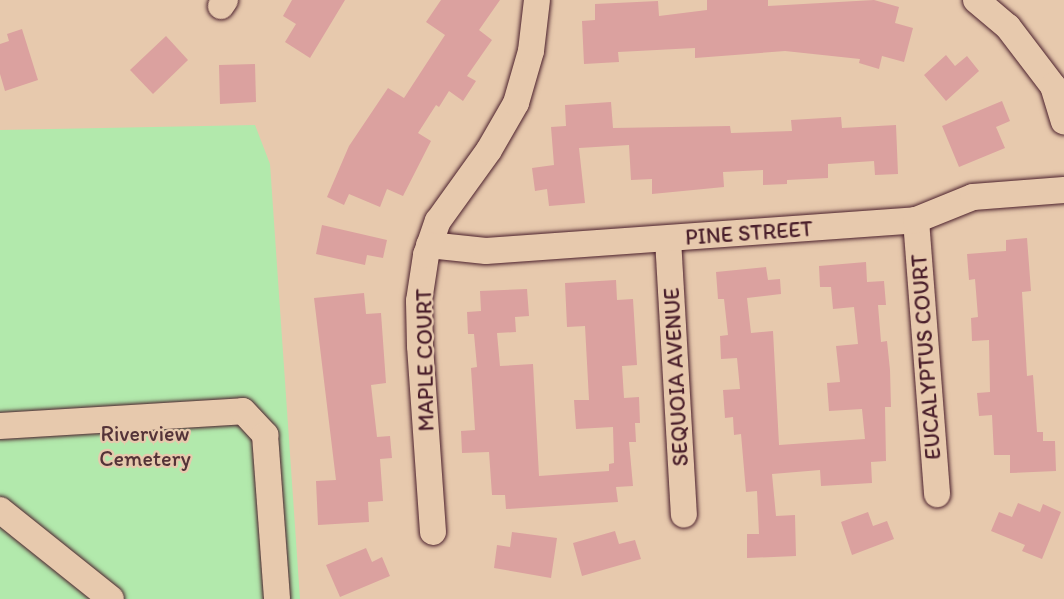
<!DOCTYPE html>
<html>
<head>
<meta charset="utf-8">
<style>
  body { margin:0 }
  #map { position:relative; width:1064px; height:599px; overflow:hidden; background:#e7c9ad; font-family:Itim,sans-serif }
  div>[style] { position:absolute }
  .green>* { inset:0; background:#b2e9ac }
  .building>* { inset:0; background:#dba19f }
  .roads { filter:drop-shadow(0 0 2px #4a1f2b) drop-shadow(0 0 2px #4a1f2b) }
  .minor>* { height:26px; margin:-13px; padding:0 13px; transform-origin:13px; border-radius:13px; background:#e7c9ad }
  span { translate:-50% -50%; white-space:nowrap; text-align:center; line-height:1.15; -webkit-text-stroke:4.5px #e7c9ad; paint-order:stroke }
  .street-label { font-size:22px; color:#4a1f2b }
  .park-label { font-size:22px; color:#543338 }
</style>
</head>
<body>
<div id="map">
  <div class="green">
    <div style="clip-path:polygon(255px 125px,270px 164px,300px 599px,0 599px,0 130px)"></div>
  </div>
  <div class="building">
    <div style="clip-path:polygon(292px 0,345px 0,310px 58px,285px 42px,296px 24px,283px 16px)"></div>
    <div style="clip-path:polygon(441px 0,500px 0,479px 30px,492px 40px,467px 76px,476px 81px,463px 101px,449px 91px,439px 107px,436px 105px,418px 133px,431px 141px,403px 196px,387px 189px,380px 207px,349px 194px,344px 205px,327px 197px,349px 146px,388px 88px,404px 98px,445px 35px,426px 22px)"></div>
    <div style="clip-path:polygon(707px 0,768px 0,768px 6px,874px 0,899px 7px,895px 23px,913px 28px,904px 62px,882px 56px,879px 69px,859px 63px,860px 59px,785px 51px,695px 58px,695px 48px,618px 52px,619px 62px,584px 64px,582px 21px,595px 20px,595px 4px,658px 1px,659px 16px,707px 10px)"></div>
    <div style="clip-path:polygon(22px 29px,38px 80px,5px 91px,0 74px,0 44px,9px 41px,7px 34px)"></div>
    <div style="clip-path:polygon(166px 36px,188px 60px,153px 94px,130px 70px)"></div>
    <div style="clip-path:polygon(946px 55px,955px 66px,967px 56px,979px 71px,946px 101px,924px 75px)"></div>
    <div style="clip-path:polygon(255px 64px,256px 102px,220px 104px,219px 65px)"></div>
    <div style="clip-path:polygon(1002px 101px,1010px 121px,996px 127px,1005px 148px,959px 167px,942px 126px)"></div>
    <div style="clip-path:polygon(611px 102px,613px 128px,730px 126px,731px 133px,792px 131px,791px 120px,841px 117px,842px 128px,896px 125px,898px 174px,875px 175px,874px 161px,828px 164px,828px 178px,787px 180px,787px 184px,763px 185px,763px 170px,723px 172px,724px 187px,652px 194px,652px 179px,631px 180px,629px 145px,579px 148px,585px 203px,549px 206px,547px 189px,535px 191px,532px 168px,554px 165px,551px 127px,566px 126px,565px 105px)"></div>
    <div style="clip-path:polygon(322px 225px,387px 240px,383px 258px,367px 255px,365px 265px,316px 254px)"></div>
    <div style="clip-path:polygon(1027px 238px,1031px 291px,1022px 292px,1027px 376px,1033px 375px,1037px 432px,1043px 432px,1043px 441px,1055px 441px,1056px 471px,1010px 473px,1010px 455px,994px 455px,992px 415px,979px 416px,977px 393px,990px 392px,989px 340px,972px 341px,971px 318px,978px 317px,975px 279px,969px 280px,967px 254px,1006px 251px,1006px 240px)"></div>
    <div style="clip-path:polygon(866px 262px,867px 282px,884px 281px,886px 305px,878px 305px,881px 342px,887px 341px,890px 370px,891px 407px,885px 407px,886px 461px,871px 462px,872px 483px,821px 486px,820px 470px,772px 474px,776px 516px,795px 515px,796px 556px,747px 558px,747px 534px,759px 534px,757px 491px,746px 492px,741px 434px,734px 435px,733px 417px,725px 418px,723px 390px,740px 389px,737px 358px,721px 359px,720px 336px,728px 335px,724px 299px,718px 299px,716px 272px,766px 267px,768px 280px,780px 279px,781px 294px,747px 298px,751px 333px,773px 331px,779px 445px,865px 439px,862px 409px,829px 411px,827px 383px,840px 382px,836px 346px,858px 344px,854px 307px,833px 309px,831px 287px,820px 287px,819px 266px)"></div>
    <div style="clip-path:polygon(616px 280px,617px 300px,633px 299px,637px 365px,622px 366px,624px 398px,639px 397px,640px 423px,635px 423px,636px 442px,629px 442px,633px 486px,616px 487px,618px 502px,506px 509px,505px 495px,492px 495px,489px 452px,462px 453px,461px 431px,475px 430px,471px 368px,477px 367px,474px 334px,468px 334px,467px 312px,481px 311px,480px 291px,527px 289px,529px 316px,515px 317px,516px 332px,497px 333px,500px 366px,533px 364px,539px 476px,609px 471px,609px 464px,614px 463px,613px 427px,576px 429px,574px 400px,589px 400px,585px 326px,567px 327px,565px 283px)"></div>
    <div style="clip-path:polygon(364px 293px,366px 314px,381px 313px,386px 383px,371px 385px,377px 437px,390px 436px,392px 458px,380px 459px,383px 501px,368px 502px,369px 522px,318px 525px,316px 481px,336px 480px,314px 298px)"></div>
    <div style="clip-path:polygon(1018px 503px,1040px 512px,1043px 504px,1061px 512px,1042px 559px,1022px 551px,1025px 545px,991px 531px,999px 512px,1012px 517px)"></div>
    <div style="clip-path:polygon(868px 512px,873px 526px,887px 521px,894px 539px,852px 555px,841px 522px)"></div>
    <div style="clip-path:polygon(615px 531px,619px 544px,635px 540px,641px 559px,582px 576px,573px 543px)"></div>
    <div style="clip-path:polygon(512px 532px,557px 538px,551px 578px,494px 568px,497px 545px,510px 547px)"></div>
    <div style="clip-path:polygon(366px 548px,372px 562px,382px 557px,390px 576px,340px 597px,326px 565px)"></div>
  </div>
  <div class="roads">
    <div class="minor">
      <div style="left:976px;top:0;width:42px;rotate:40.2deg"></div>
      <div style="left:1008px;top:27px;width:74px;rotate:52.7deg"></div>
      <div style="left:1053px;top:86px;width:37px;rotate:73deg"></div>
      <div style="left:221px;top:6px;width:7px;rotate:-56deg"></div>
      <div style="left:916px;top:220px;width:275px;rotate:85.6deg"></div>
      <div style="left:668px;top:239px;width:276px;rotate:86.7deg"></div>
      <div style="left:429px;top:245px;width:57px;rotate:6deg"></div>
      <div style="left:486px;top:251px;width:431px;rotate:-4.1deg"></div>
      <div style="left:916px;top:220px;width:61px;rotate:-22deg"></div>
      <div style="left:973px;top:197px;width:91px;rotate:-4.4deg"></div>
      <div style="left:0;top:426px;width:243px;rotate:-3.5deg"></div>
      <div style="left:243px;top:411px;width:33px;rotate:47deg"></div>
      <div style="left:265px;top:435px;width:164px;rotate:85.8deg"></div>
      <div style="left:0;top:510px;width:142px;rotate:38.7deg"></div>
      <div style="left:433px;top:532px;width:186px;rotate:-94deg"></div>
      <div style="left:420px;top:346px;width:45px;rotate:-91.3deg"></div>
      <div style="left:419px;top:301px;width:47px;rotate:-81.3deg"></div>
      <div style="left:426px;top:255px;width:36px;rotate:-71deg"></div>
      <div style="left:438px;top:221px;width:87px;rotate:-54.3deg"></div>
      <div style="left:489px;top:150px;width:54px;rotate:-60.1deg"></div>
      <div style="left:516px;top:103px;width:54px;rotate:-73.9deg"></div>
      <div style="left:531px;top:51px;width:51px;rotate:-83.3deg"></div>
    </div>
  </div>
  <div class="street-label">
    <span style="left:749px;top:233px;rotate:-4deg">PINE STREET</span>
    <span style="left:926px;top:357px;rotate:-94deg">EUCALYPTUS COURT</span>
    <span style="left:425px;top:360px;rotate:-91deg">MAPLE COURT</span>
    <span style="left:676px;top:377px;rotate:-93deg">SEQUOIA AVENUE</span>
  </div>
  <div class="park-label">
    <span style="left:145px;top:446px">Riverview<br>Cemetery</span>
  </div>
</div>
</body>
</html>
